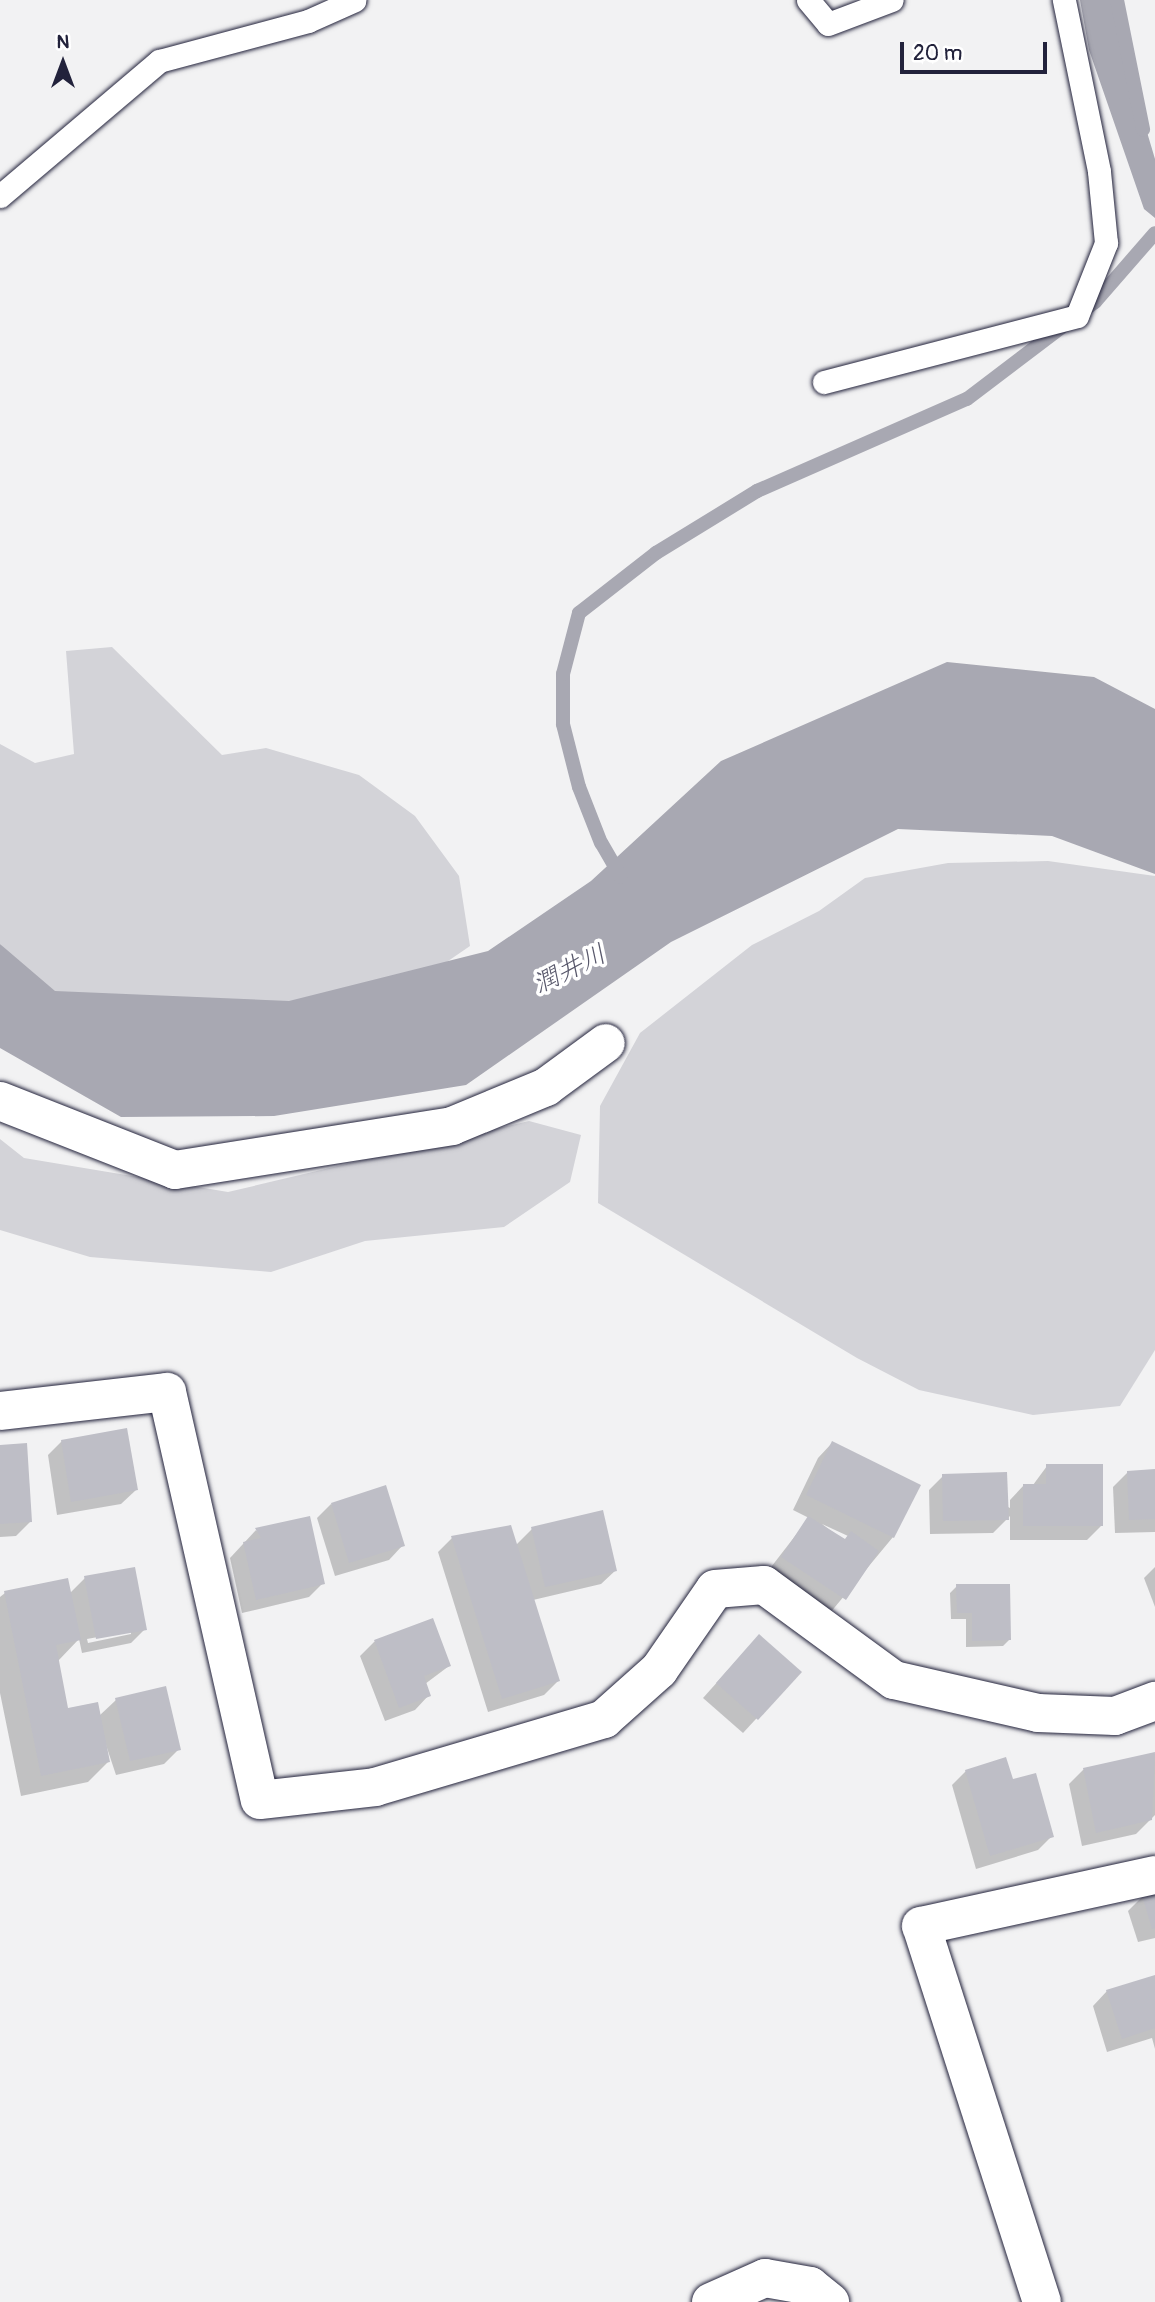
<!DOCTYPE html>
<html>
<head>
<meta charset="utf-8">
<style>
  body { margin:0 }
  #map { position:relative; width:1155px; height:2302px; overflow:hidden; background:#f2f2f3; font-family:Pangolin,"Klee One",sans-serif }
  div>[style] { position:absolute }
  .green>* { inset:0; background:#d3d3d8 }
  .water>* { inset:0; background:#a8a8b2 }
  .shadow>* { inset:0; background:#0003 }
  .stream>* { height:14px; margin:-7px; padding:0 7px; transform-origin:7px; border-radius:7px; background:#a8a8b2 }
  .building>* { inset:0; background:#bebec6 }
  .roads { filter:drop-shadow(0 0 2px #22223b) drop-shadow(0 0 2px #22223b) }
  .lane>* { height:23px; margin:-11.5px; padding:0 11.5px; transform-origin:11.5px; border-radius:11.5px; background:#fff }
  .street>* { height:38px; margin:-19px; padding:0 19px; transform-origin:19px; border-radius:19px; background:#fff }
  span { translate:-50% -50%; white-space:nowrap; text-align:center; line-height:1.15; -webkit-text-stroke:7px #fff; paint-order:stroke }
  .water-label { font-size:26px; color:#58586b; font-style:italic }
  .north { position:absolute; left:28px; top:28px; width:70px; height:70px; -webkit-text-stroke:5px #fff; paint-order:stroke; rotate:0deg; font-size:19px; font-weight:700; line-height:28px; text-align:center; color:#22223b }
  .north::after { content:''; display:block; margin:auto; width:24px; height:32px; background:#22223b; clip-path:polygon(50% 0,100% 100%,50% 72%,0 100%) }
  .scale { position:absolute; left:900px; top:42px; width:147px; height:32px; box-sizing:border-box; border:4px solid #22223b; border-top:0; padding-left:9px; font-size:21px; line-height:24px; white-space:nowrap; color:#22223b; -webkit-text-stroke:5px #fff; paint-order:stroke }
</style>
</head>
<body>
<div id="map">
  <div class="green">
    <div style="clip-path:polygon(112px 647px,222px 755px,266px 748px,359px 775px,415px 816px,459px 876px,470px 946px,397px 996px,229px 1028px,60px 1011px,0 944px,0 744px,35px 763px,74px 754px,66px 651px)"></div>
    <div style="clip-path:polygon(1048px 861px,1155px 876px,1155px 1350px,1120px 1406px,1033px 1415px,919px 1390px,857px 1358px,598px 1203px,600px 1106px,640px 1033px,752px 945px,819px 911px,865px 878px,948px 863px)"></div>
    <div style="clip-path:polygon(529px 1121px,581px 1135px,570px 1182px,504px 1227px,365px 1241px,271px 1272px,90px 1257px,0 1230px,0 1139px,24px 1158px,228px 1192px)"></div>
  </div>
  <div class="water">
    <div style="clip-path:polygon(1080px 0,1113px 0,1124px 55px,1155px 159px,1155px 218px,1144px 209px,1089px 50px)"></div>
    <div style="clip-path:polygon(947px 662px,1094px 677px,1155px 709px,1155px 874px,1052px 836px,898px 829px,671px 942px,466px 1085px,274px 1116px,121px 1117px,0 1048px,0 944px,55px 991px,289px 1001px,488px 951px,591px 881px,721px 761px)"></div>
  </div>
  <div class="shadow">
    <div style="clip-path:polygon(62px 1441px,136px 1490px,121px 1504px,57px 1515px,48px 1455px)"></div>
    <div style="clip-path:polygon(evenodd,832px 1443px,893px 1537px,830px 1613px,768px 1571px,809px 1518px,793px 1510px,818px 1458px,832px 1443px,822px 1524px,848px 1536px,844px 1541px,822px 1524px)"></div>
    <div style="clip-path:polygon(0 1446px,30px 1522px,16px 1536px,0 1537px)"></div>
    <div style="clip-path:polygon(1047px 1466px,1101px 1526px,1087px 1540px,1010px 1540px,1010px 1516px,993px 1533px,930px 1534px,929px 1490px,943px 1476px,1010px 1508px,1010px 1500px,1024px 1485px,1033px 1485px)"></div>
    <div style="clip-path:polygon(1155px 1471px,1155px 1532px,1115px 1533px,1113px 1487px,1128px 1472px)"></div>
    <div style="clip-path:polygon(331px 1504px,403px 1545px,389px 1560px,335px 1576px,317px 1518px)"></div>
    <div style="clip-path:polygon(532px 1529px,616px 1570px,601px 1584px,533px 1600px,558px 1681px,544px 1695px,488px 1712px,438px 1552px,452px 1538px,516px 1545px)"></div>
    <div style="clip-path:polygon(256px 1530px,323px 1583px,309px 1597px,242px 1613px,230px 1558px)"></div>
    <div style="clip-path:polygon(1155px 1567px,1155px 1607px,1144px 1578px)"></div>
    <div style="clip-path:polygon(evenodd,85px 1578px,145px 1629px,131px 1643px,82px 1653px,79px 1639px,58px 1661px,67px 1710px,99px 1716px,116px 1700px,179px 1749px,164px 1764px,116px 1775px,102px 1733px,108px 1762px,88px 1782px,21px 1796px,0 1693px,0 1597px,5px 1593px,70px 1593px,85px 1578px,131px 1631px,131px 1634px,88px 1643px,87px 1639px,131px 1631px)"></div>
    <div style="clip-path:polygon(957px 1586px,1010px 1639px,1003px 1646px,966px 1647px,966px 1619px,951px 1619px,950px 1593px)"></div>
    <div style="clip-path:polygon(432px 1620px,449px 1666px,425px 1684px,429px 1695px,415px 1710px,385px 1721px,360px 1656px,374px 1642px)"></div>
    <div style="clip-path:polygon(745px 1651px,799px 1672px,743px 1733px,703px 1698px)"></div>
    <div style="clip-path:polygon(1155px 1754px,1155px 1815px,1136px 1834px,1082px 1846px,1069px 1784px,1083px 1770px)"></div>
    <div style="clip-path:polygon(966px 1771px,1012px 1782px,1052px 1836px,1038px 1850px,976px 1869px,952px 1785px)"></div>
    <div style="clip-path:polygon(1155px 1893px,1155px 1938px,1138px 1942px,1128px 1911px,1143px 1896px)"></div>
    <div style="clip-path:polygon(1155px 1977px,1155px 2049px,1152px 2038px,1107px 2052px,1093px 2006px,1107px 1991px)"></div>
  </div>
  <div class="stream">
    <div style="left:1117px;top:0;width:132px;rotate:78.6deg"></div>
    <div style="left:621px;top:877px;width:39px;rotate:-120deg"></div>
    <div style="left:601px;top:843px;width:60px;rotate:-111.4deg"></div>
    <div style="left:579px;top:787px;width:65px;rotate:-104.3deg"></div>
    <div style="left:563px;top:724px;width:50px;rotate:-90deg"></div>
    <div style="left:563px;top:674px;width:63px;rotate:-75.3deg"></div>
    <div style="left:579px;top:613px;width:98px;rotate:-37.9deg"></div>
    <div style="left:656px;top:553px;width:119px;rotate:-31.5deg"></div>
    <div style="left:757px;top:491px;width:229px;rotate:-23.7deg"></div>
    <div style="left:967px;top:399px;width:161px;rotate:-37.2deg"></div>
    <div style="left:1095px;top:302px;width:91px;rotate:-49deg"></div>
  </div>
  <div class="building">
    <div style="clip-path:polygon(127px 1428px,138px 1490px,71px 1502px,61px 1440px)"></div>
    <div style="clip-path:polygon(832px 1441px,921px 1485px,894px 1538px,806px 1495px)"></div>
    <div style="clip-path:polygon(27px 1443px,32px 1522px,0 1524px,0 1445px)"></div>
    <div style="clip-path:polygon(1046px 1464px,1103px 1464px,1103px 1526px,1023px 1526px,1023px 1484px,1046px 1484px)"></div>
    <div style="clip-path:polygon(1155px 1469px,1155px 1519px,1129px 1520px,1127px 1471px)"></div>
    <div style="clip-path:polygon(1007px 1472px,1009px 1520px,943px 1521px,942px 1474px)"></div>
    <div style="clip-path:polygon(386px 1485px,405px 1546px,349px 1563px,331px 1503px)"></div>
    <div style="clip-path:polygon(603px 1510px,617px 1571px,545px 1587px,531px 1527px)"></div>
    <div style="clip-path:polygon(310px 1516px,325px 1584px,256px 1600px,243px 1542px,261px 1538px,255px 1528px)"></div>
    <div style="clip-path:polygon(808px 1516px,845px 1539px,851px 1531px,879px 1551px,846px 1600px,781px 1557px)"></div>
    <div style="clip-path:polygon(511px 1525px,560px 1681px,502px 1699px,451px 1536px)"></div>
    <div style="clip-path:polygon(135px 1567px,147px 1630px,96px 1639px,84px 1576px)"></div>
    <div style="clip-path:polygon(68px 1578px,81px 1640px,56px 1645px,68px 1708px,98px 1702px,110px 1762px,41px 1776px,4px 1591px)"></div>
    <div style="clip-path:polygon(956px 1584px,1010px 1584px,1011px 1640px,972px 1641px,972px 1613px,957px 1613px)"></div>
    <div style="clip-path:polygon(433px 1618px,451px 1666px,424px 1676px,431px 1696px,399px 1708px,374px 1640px)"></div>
    <div style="clip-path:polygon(759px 1634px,802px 1672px,758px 1720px,716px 1683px)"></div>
    <div style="clip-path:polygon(166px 1686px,181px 1750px,130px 1761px,115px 1698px)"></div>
    <div style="clip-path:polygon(1155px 1752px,1152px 1820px,1096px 1833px,1083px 1768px)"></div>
    <div style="clip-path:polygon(1006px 1757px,1013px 1779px,1036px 1773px,1054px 1837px,990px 1856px,965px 1770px)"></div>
    <div style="clip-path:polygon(1155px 1891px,1155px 1928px,1152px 1929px,1142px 1895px)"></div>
    <div style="clip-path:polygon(1155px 1975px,1155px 2028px,1122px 2039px,1106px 1990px)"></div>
  </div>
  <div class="roads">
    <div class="lane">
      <div style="left:808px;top:0;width:31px;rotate:50deg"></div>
      <div style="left:828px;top:24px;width:68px;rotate:-20.6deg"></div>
      <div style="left:0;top:196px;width:209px;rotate:-40.3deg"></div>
      <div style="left:159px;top:61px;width:154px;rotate:-15deg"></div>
      <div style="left:308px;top:21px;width:51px;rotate:-24.1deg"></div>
      <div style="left:824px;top:382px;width:261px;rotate:-14.6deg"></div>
      <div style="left:1077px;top:316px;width:79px;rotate:-68.3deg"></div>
      <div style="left:1106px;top:243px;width:72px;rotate:-95.6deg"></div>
      <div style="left:1099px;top:171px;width:175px;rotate:-101.6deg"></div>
    </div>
    <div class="street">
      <div style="left:0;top:1101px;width:188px;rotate:21.5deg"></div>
      <div style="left:175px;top:1170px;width:280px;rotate:-9deg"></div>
      <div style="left:452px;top:1126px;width:102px;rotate:-22.5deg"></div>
      <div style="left:546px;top:1087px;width:74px;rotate:-36.3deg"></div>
      <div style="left:0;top:1411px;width:168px;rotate:-6.5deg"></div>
      <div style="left:167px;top:1392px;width:418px;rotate:77.2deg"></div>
      <div style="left:260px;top:1800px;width:116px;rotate:-6.4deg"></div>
      <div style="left:375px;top:1787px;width:239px;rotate:-16.5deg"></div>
      <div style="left:604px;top:1719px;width:74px;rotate:-41.7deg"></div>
      <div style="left:659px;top:1670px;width:98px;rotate:-55.3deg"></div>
      <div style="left:715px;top:1589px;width:49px;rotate:-4.7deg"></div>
      <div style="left:764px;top:1585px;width:161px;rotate:36.2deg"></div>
      <div style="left:894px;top:1680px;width:148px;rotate:12.9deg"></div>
      <div style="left:1038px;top:1713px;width:77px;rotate:2.2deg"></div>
      <div style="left:1115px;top:1716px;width:43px;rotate:-20.6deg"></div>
      <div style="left:711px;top:2302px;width:59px;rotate:-24deg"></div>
      <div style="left:765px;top:2278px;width:46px;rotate:10.1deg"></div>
      <div style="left:810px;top:2286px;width:26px;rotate:39deg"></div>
      <div style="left:1042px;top:2302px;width:395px;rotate:-107.8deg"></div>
      <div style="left:921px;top:1926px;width:239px;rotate:-12.3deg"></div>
    </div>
  </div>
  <div class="water-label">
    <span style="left:570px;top:970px;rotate:-26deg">潤井川</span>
  </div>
  <div class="north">N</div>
  <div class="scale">20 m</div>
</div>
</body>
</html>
